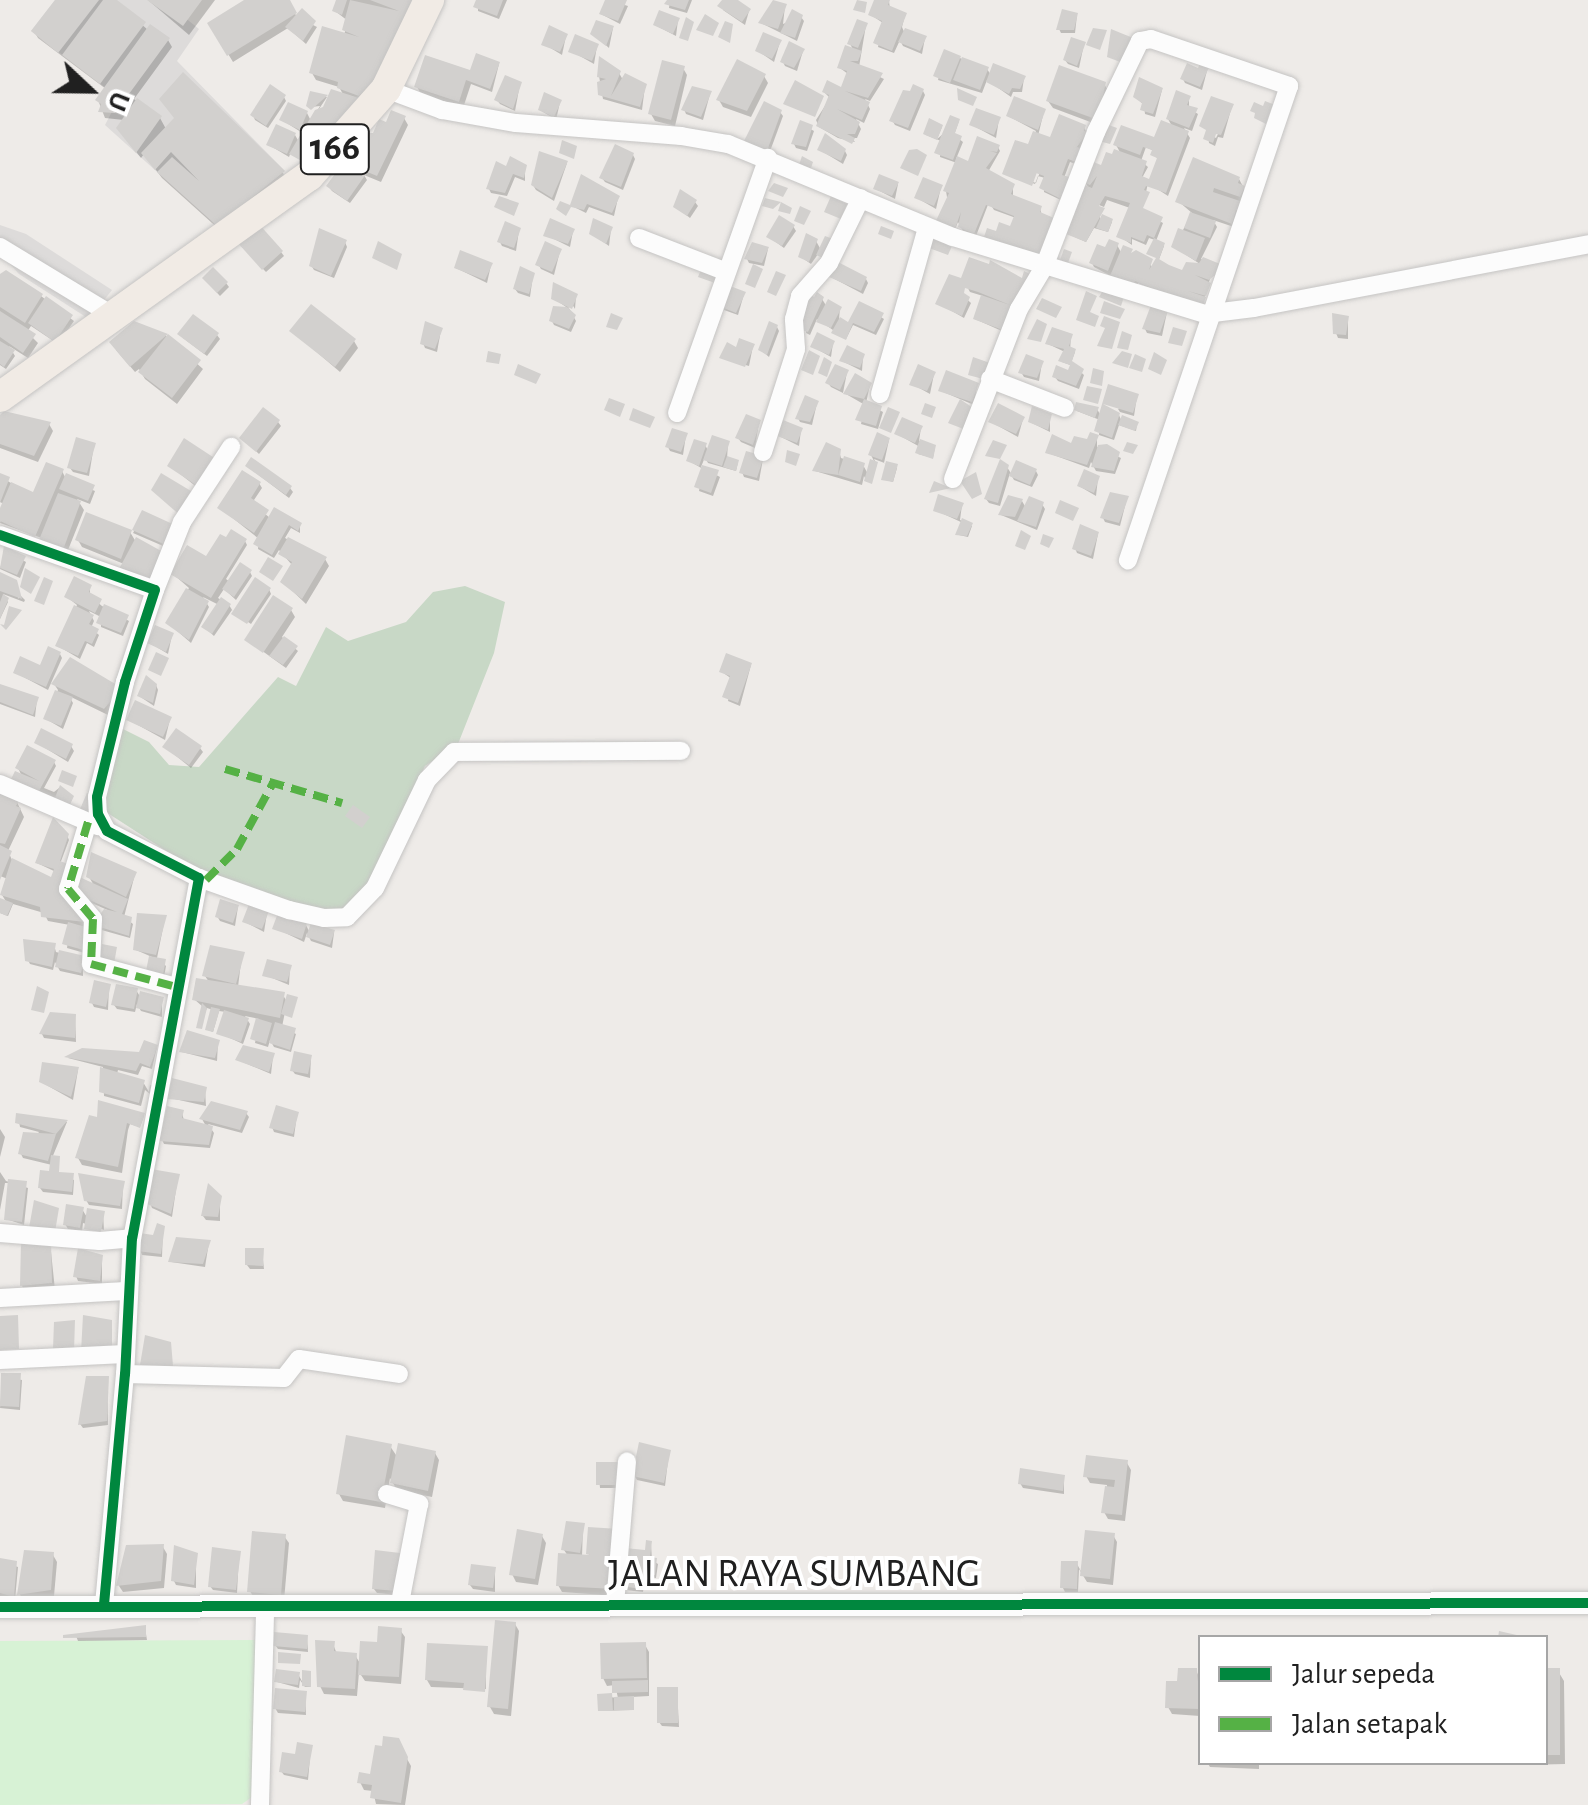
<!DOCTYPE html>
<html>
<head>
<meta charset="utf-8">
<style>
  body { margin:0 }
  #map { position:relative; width:1588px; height:1805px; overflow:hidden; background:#eeebe8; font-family:"Alegreya Sans",sans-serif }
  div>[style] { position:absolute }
  .residential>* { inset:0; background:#dddbda }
  .cemetery>* { inset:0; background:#c8d8c6 }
  .park>* { inset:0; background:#d7f2d5 }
  .shadow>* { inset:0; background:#0003 }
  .building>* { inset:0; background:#d2d0ce }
  .roads { filter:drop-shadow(0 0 2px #c5c4c3) drop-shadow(0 0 2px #c5c4c3) }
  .minor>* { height:18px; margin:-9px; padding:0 9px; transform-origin:9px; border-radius:9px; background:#fcfcfc }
  .tertiary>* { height:22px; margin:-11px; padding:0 11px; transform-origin:11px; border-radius:11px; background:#fcfcfc }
  .primary>* { height:30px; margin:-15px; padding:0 15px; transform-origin:15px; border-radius:15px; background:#f1ebe5 }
  .quiet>* { height:8px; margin-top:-4px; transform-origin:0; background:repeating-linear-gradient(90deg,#55b145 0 15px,transparent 0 23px) }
  .cycleway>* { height:10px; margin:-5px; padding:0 5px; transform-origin:5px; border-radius:5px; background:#00873e }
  span { translate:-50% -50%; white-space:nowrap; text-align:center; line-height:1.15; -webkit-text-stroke:8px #fff; paint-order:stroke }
  .shield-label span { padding:2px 8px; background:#fff; border:2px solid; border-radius:8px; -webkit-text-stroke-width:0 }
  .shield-label { font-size:38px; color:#202020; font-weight:700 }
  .street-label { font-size:40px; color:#202020 }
  .legend { position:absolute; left:1198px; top:1635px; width:350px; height:130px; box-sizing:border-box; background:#fff; border:2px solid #a6a6a6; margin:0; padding:12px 18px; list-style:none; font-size:30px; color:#202020 }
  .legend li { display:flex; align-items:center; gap:20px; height:50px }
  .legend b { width:50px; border:2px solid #a6a6a6 }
  .north { position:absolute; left:40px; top:40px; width:100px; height:100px; -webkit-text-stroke:8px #fff; paint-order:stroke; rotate:112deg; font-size:28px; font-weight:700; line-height:40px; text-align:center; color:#202020 }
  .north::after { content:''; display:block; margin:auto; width:35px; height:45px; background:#202020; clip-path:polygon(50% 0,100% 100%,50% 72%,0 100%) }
</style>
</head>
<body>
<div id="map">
  <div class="residential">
    <div style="clip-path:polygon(55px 0,163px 0,199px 29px,177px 61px,285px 171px,217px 226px,105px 125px,119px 98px,31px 31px)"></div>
    <div style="clip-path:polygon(0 225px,26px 234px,112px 290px,89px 319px,19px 274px,0 253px)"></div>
  </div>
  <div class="cemetery">
    <div style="clip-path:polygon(465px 586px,505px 602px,494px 653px,458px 744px,425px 766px,360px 902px,327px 915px,202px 874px,106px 812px,103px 799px,121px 728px,149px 742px,169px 765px,199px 767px,278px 677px,296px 686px,326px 627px,348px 641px,406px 622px,433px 592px)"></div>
  </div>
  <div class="park">
    <div style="clip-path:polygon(258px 1640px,252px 1797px,242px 1804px,0 1805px,0 1641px)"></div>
  </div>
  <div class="shadow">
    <div style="clip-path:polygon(58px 0,114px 0,148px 30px,168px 40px,172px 47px,134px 99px,160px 118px,166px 129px,283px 173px,288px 182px,222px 232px,162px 178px,144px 154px,141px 158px,123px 135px,124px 120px,105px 118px,98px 100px,106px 89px,38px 38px,34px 31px)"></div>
    <div style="clip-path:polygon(148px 0,215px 0,189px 35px)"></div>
    <div style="clip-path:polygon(249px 0,287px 0,297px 17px,317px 27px,306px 44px,288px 28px,233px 62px,210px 24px)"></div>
    <div style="clip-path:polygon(338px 0,420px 0,363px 102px,312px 170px,291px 152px,289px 157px,269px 145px,295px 135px,299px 142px,304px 134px,282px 120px,307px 113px,311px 121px,320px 106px,310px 107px,311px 94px,327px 97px,317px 112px,344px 96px,339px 87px,316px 80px,312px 73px,344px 35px,348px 21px,335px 11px)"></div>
    <div style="clip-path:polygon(478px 0,507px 0,499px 19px,478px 11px)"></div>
    <div style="clip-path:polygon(608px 0,628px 6px,620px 24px,601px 14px)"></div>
    <div style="clip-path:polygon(670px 0,692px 0,687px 13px,669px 8px)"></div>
    <div style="clip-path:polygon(725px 0,749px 11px,745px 25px,723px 10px)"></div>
    <div style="clip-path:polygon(877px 0,889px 1px,890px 9px,905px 15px,902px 27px,905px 34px,925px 38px,922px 54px,903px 46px,900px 40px,894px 53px,878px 47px,883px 23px,871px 15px)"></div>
    <div style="clip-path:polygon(785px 6px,783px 24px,801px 17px,804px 21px,797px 41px,761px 23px)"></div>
    <div style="clip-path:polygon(1077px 15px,1075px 33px,1061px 33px,1059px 29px)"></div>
    <div style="clip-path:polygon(678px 20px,676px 36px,655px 25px)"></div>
    <div style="clip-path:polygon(866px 25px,859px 67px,884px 79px,870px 101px,865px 99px,870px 109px,864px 123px,856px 119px,861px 129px,857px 138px,852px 138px,855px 142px,838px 138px,819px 127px,816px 120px,830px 98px,824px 92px,843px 90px,848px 74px,840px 68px,854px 51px,850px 44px)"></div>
    <div style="clip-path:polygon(613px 28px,609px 48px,592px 33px)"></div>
    <div style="clip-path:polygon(566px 36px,562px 55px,544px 44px)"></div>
    <div style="clip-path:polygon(780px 42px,774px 62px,758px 51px)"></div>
    <div style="clip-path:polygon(1084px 44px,1079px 68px,1068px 64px,1065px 60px)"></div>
    <div style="clip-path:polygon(597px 46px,594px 64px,571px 51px)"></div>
    <div style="clip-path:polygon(803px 51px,797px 71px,785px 66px,783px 62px)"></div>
    <div style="clip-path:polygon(945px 52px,987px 69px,991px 75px,1024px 78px,1022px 92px,1013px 92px,1011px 97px,987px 80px,982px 93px,938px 80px)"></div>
    <div style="clip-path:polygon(499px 64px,492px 92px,471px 84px,463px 108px,421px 94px,417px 87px)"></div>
    <div style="clip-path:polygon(1208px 67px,1202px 90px,1185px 83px,1183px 79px)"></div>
    <div style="clip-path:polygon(683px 68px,687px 75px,675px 126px,655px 121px,651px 114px)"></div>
    <div style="clip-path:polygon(619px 73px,623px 80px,645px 86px,642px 110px,603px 99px,599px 76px)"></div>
    <div style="clip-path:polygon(764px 76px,768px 83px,751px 117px,723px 107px,719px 100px)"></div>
    <div style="clip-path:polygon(520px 84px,515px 111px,500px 104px,497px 100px)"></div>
    <div style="clip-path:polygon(1104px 84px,1109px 92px,1101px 126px,1053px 108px,1048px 101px)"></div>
    <div style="clip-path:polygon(1162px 90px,1155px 117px,1145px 114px,1144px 105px,1135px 97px)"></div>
    <div style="clip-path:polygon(923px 91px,925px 95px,910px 131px,895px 125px,892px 120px)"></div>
    <div style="clip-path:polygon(710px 94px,703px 120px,686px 114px,684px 109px)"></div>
    <div style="clip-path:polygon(284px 97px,286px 101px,268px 128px,255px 120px,253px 115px)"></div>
    <div style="clip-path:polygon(evenodd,1189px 98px,1189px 108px,1198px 114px,1192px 131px,1184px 128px,1190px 138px,1168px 196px,1148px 183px,1142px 211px,1163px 223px,1156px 241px,1164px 246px,1158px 262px,1184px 273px,1203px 266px,1174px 247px,1192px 213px,1178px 201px,1194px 160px,1239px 179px,1246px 192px,1234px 227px,1213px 220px,1217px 227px,1201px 259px,1223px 268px,1219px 281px,1212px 272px,1201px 309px,1138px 283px,1135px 289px,1094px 267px,1092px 263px,1117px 245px,1122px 254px,1147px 261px,1153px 268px,1158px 259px,1155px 240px,1149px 238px,1146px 245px,1132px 239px,1132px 245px,1119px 236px,1130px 208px,1107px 200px,1104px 207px,1094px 203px,1102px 222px,1112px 222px,1108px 232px,1094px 228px,1086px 242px,1068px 234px,1091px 192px,1085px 182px,1121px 154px,1116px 145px,1158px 140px,1173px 128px,1168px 119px,1189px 98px,1146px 147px,1154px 151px,1158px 161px,1150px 182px,1142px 178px,1148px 167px,1141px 161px,1146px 147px)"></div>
    <div style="clip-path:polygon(560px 102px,556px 120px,540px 110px)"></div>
    <div style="clip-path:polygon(1232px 106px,1223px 138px,1218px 137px,1215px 146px,1209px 143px,1208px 134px,1216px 138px)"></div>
    <div style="clip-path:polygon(evenodd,1044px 111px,1038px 136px,1052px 140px,1084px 127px,1089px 138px,1086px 168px,1070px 162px,1064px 178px,1067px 203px,1044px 192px,1045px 178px,1038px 176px,1035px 184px,1006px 173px,1029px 147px,1036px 131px,1008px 116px,1044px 111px,1039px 149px,1047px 152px,1036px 183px,1033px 182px,1039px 149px)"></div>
    <div style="clip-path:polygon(780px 112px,783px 116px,769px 154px,748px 147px)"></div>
    <div style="clip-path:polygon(404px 118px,408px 125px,381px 182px,364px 175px,367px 180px,350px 203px,332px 191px,329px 187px,355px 169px,387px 125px)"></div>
    <div style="clip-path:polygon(999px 119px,996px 138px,972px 125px)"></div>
    <div style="clip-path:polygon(959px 121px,954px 135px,963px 142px,956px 159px,969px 165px,979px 139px,998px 147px,1000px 151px,988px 172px,1013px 186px,1013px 197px,1040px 208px,1042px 216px,989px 241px,987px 237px,1012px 229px,1016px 218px,994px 210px,989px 202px,976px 236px,963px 231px,958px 222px,953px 234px,946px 191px,957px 163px,940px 157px,941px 141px,926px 135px,942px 127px,937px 139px)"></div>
    <div style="clip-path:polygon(807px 127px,814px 131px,807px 151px,796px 148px,794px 144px)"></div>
    <div style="clip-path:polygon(820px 150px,845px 151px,847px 155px,843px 164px)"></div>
    <div style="clip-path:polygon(633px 155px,635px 159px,623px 190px,605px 182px,602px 178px)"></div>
    <div style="clip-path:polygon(567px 163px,554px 201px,536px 190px,533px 185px)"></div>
    <div style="clip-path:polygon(525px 167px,525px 181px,515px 177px,507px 196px,491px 193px,489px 189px,508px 169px)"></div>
    <div style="clip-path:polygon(898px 184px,895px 199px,876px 189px)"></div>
    <div style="clip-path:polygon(941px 187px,936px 209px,917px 198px)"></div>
    <div style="clip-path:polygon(618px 198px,614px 216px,589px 207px,586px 213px,572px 206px)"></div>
    <div style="clip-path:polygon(695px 202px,698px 206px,690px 218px,676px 207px)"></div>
    <div style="clip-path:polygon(793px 226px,796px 231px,784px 248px,769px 237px)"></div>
    <div style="clip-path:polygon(611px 229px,609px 246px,592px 234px)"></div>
    <div style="clip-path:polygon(519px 230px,516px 251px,502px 246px,500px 242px)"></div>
    <div style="clip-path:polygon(573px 231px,570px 247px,546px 235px)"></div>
    <div style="clip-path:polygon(816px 241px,821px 250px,811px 264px,801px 257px)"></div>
    <div style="clip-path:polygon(345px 242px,347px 247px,334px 278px,314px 270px,311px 265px)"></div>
    <div style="clip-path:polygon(242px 247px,281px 252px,284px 256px,266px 272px)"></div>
    <div style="clip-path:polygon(768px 249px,764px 266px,749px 263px,747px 259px)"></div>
    <div style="clip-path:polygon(560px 251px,554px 275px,541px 269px,538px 264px)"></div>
    <div style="clip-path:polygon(992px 264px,1014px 277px,1013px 336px,975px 319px,983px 296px,970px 292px,965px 283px)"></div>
    <div style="clip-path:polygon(491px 265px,487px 283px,456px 268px)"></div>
    <div style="clip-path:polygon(533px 275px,530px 297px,518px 293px,515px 289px)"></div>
    <div style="clip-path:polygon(0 277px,41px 296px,74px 321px,58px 344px,31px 326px,27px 332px,38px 343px,28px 358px,9px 346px,15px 356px,6px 369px,0 365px)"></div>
    <div style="clip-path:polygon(831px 277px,866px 279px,868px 283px,863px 294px)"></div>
    <div style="clip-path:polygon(207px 282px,226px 283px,229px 287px,220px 296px)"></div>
    <div style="clip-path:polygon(744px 294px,738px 315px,724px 310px,722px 306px)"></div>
    <div style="clip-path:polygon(576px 296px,575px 309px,568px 297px,564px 299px,576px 321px,571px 332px,554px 325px,552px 321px,569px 309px,553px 298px)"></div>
    <div style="clip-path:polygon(963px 296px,971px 303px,964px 318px,938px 303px)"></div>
    <div style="clip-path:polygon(822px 299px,827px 307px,840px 308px,839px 319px,849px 325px,860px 304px,884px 319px,876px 335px,853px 325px,846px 339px,817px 319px,810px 335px,806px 333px,806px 306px)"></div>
    <div style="clip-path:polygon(1167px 312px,1162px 336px,1147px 333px,1145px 329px)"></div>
    <div style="clip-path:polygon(1348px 318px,1348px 339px,1338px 338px,1336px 333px)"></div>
    <div style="clip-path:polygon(135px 324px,166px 336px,203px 369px,177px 404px,145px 379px,139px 369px,135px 372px,116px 350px)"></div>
    <div style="clip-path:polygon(777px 327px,779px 331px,769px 357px,761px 350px)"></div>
    <div style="clip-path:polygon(441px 330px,437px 352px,425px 348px,423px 343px)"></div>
    <div style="clip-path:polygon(292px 331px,354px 341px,358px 348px,340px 372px)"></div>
    <div style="clip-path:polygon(217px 335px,220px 339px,207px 356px,183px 338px)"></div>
    <div style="clip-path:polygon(1071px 336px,1070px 351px,1075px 352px,1071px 363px,1084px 375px,1079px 389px,1058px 381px,1055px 377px,1070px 374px,1073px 366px,1062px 362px,1065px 352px,1048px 344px)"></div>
    <div style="clip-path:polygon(833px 343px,831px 357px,813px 347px)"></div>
    <div style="clip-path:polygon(753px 346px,749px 366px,722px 358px,737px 350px)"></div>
    <div style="clip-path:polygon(863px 356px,862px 371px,842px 361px)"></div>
    <div style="clip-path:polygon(1042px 363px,1039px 381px,1024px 377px,1021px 372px)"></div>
    <div style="clip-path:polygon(847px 372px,843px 393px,831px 387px,828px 383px)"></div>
    <div style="clip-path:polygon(934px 374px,930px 394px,912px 384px)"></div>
    <div style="clip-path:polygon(870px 385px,866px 403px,883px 412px,878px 429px,861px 424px,865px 405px,846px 394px)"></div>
    <div style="clip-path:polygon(977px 385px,974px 405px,941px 391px)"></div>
    <div style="clip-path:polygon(1137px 396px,1134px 416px,1120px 412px,1118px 409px)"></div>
    <div style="clip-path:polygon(817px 403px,812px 425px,800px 422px,798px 418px)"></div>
    <div style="clip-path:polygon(1097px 409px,1101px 416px,1119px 415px,1122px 422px,1137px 424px,1136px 431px,1119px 425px,1114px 440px,1099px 435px,1100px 420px,1077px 411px)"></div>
    <div style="clip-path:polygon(1050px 416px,1050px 432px,1030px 422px)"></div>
    <div style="clip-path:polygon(0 419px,49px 424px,53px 431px,38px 462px,0 448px)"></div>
    <div style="clip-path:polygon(1023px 419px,1018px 437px,991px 422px)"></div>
    <div style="clip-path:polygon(278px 422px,281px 426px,259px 454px,242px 438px)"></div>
    <div style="clip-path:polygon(759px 422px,755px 448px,741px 442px,738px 438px)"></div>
    <div style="clip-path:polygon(921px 428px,919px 441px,935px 447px,933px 458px,918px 454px,920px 447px,897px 434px)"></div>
    <div style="clip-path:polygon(801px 430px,799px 446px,779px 436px)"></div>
    <div style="clip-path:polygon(686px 435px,683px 455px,670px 451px,668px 447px)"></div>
    <div style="clip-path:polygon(1097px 437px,1097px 447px,1121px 458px,1115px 474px,1096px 471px,1091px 462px,1089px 468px,1048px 453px)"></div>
    <div style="clip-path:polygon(889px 440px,884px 463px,897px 468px,893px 482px,883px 479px,887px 464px,874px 459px,877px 465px,867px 482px,864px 476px,862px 485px,815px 471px,839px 451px,841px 458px,863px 465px,868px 474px,875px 463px,871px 455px)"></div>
    <div style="clip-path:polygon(185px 442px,203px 492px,170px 466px)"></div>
    <div style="clip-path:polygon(728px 443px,727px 459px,738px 462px,736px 471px,708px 463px,705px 457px,701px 467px,720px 477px,713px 496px,699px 491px,703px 469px,689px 461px,705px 445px,709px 452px)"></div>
    <div style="clip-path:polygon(94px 445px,89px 476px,73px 472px,70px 468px)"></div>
    <div style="clip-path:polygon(763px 459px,759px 481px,744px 477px,742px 472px)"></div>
    <div style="clip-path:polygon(248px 467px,290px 488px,293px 492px,289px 498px)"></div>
    <div style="clip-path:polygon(1007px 467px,1012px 475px,1036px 471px,1038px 475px,1032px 487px,1014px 480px,1010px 473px,1000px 506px,989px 503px,986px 499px)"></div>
    <div style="clip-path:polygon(62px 471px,66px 479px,95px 491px,90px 504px,77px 499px,84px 510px,66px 555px,47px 540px,0 523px,4px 504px,0 502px,0 476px,34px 498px)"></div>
    <div style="clip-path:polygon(1098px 478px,1096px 496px,1079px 486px)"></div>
    <div style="clip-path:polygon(259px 483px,262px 488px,252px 503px,270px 518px,300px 524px,300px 533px,291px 528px,285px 538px,325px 559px,329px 566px,306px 604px,283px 582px,292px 565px,279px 550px,274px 558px,258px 549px,259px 539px,220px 508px)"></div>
    <div style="clip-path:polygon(1127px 498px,1120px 526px,1105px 522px,1103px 518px)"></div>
    <div style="clip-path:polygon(1022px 501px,1026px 508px,1042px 504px,1045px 509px,1037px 530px,1001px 515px)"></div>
    <div style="clip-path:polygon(962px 505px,960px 520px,972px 526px,968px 537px,959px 535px,963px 523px,935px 510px)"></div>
    <div style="clip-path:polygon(144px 513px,170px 549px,133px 533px)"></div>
    <div style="clip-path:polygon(130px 532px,136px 542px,161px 554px,148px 586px,124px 564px,82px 547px,78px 540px)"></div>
    <div style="clip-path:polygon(1098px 534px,1093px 559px,1077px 553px,1075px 548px)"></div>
    <div style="clip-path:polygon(245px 541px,247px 545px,226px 579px,230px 582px,250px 572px,252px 576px,236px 600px,224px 589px,218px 598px,229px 605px,234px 613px,232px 610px,214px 636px,204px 627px,219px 605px,203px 597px,209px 607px,191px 643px,168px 623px,189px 588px,173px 574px,214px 564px)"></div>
    <div style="clip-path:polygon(5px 550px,26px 562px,20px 578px,0 569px)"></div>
    <div style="clip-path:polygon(0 575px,18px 587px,18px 599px,20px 595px,25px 600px,24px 602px,3px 594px,8px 602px,0 619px)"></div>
    <div style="clip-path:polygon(90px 587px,90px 596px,102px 606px,129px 621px,123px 636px,101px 627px,101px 617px,89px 611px,94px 621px,91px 628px,99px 635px,94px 647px,87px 643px,80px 659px,58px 646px,77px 605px,67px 597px)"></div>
    <div style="clip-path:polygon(269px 589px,271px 594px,251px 624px,235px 613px)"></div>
    <div style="clip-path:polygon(291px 610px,295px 617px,282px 637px,298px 651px,286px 668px,247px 640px)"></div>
    <div style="clip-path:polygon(172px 635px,168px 654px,150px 643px)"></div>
    <div style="clip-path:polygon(60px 654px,62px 658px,48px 690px,16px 673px,42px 668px)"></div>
    <div style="clip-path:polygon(751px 665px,740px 706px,728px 701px,732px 679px,722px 672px)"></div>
    <div style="clip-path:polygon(54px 684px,120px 689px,108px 715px,69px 696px,73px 703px,63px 729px,46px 719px,58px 690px)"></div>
    <div style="clip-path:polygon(156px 685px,158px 690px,154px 706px,139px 696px)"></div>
    <div style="clip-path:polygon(0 686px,37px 699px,35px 717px,0 704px)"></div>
    <div style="clip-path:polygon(170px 719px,165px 740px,129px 720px)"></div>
    <div style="clip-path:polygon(37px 743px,71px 746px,74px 751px,68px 762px)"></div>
    <div style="clip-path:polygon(165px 747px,200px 748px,203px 752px,191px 768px)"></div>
    <div style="clip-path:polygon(54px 762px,56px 766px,44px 788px,54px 792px,59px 788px,72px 798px,68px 810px,33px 799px,18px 768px)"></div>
    <div style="clip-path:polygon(0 793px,17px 802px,24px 817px,8px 851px,12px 860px,53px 881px,56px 872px,37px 863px,67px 835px,69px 840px,60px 864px,95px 887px,89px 877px,135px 874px,124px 917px,133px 924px,130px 938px,98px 929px,112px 912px,78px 897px,87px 920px,88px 954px,67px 948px,70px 925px,48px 921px,44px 913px,13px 904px,8px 916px,0 913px,0 900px,7px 903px,2px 895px,8px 879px,0 876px)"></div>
    <div style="clip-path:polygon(238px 907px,235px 926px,220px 921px,217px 916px)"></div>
    <div style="clip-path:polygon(267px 913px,264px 932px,245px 922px)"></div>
    <div style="clip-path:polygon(165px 918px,157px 958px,166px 966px,163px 983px,152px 957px,136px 950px)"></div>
    <div style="clip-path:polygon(306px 925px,310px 933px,334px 933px,332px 948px,311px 941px,307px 933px,304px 942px,275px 928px)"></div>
    <div style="clip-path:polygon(54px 945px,56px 952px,83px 959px,83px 976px,60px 971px,55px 962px,53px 970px,30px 964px,28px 960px)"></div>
    <div style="clip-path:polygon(242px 954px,238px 987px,283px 995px,287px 1002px,282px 1027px,296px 1034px,291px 1052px,274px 1047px,270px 1040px,268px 1047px,255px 1043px,259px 1019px,245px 1016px,250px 1024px,243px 1044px,219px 1033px,226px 1012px,219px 1011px,213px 1032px,208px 1030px,213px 1010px,207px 1008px,199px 1028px,203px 1007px,194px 999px,209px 982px,205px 976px)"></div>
    <div style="clip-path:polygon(290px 967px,289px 985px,265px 975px)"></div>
    <div style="clip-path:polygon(109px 986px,108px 1010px,94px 1007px,92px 1003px)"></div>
    <div style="clip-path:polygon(136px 990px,141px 998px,162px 1000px,162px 1017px,141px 1011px,137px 1004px,135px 1012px,117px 1009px,114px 1005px)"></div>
    <div style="clip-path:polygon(75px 1017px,76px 1042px,44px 1038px,42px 1034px)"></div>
    <div style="clip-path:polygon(218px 1042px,217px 1061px,182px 1052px)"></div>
    <div style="clip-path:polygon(157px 1047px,152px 1069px,142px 1066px,138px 1075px,118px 1070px,117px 1074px,143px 1082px,149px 1092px,150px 1085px,156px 1087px,155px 1098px,145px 1090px,141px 1106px,104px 1096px,103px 1067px,68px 1058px,82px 1051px,141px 1054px)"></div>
    <div style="clip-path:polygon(273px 1056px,271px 1074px,238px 1060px)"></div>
    <div style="clip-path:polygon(311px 1057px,310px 1078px,295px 1074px,292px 1070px)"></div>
    <div style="clip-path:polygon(78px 1070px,73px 1100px,41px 1082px)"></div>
    <div style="clip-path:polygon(205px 1089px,206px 1106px,170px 1098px)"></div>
    <div style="clip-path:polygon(182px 1112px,184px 1121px,207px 1128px,202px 1119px,246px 1113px,249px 1117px,242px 1133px,208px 1124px,214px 1133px,210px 1148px,164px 1144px,162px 1140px)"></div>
    <div style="clip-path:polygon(297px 1114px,294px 1137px,274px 1132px,272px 1127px)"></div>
    <div style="clip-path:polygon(18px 1116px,67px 1122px,52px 1158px,58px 1174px,74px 1180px,73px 1195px,43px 1192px,40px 1188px,54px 1174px,52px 1165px,23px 1158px,21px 1154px,39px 1132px,20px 1127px)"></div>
    <div style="clip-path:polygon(144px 1116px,140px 1127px,130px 1124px,128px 1130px,122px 1173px,82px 1165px,78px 1158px,91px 1118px)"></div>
    <div style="clip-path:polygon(0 1129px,5px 1137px,0 1157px)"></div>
    <div style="clip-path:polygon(0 1172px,6px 1181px,28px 1188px,24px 1225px,6px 1219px,10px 1183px,5px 1183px,0 1210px)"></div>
    <div style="clip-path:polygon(178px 1176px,172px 1217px,152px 1208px,150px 1203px)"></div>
    <div style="clip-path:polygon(123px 1183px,122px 1209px,89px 1205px,86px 1200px)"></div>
    <div style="clip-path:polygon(220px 1198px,220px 1221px,206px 1220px,203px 1216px)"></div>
    <div style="clip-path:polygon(82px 1209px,88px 1219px,103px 1213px,104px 1230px,83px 1223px,82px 1231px,68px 1229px,65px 1224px)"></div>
    <div style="clip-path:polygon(163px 1228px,162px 1257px,142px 1255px,140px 1250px)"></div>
    <div style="clip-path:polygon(50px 1242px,55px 1290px,26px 1292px,22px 1286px)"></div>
    <div style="clip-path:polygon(209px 1242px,205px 1267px,171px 1262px)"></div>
    <div style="clip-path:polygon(262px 1251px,264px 1269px,250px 1269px,247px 1265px)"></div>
    <div style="clip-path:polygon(102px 1257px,102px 1284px,78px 1281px,76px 1276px)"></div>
    <div style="clip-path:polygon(3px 1376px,22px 1380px,20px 1410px,0 1408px)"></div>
    <div style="clip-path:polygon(107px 1378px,108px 1425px,83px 1428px,80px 1424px)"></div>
    <div style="clip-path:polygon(390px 1446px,398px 1458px,435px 1453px,439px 1460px,432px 1497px,397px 1490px,390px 1478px,385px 1508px,343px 1501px,339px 1494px)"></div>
    <div style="clip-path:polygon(669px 1452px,665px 1486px,637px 1480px,634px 1475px)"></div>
    <div style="clip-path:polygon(1127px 1463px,1131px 1470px,1125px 1521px,1108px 1519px,1104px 1512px,1107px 1485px,1090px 1483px,1086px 1476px)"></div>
    <div style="clip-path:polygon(598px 1464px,622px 1488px,600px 1488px)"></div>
    <div style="clip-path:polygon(1064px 1478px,1064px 1494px,1023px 1488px,1020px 1483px)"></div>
    <div style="clip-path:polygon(583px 1526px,582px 1557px,589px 1557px,590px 1530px,618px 1596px,562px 1592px,558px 1585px,568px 1556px,564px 1550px)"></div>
    <div style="clip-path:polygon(1113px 1535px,1117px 1542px,1113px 1585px,1087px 1582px,1079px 1569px,1078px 1592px,1065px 1592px,1063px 1588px,1077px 1564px,1083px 1575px)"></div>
    <div style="clip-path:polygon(284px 1536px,289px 1543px,284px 1601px,254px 1598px,250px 1591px)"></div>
    <div style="clip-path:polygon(542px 1536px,546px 1543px,538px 1585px,516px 1582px,512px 1574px)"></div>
    <div style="clip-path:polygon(651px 1544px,652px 1560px,658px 1564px,656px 1578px,645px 1577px,643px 1592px,625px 1590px,622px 1586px)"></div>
    <div style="clip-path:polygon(128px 1547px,163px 1547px,167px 1554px,164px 1588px,123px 1592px,119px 1586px)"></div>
    <div style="clip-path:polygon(239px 1553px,237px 1593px,213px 1590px,210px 1586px)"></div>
    <div style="clip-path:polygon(53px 1555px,57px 1562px,54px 1596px,24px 1601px,19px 1593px)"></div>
    <div style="clip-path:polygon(196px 1555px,196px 1588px,176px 1585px,174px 1581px)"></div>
    <div style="clip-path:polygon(399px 1555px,398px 1595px,377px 1593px,374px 1589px)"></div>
    <div style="clip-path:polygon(0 1561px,18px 1567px,15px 1600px,0 1596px)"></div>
    <div style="clip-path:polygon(495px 1570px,495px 1592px,473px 1589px,470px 1585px)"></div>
    <div style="clip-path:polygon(515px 1624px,519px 1631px,511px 1716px,494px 1714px,490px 1707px)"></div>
    <div style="clip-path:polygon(145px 1628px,147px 1640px,78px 1641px,76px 1636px)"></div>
    <div style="clip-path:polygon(400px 1630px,405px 1637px,401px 1684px,365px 1681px,359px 1672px,357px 1696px,324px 1694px,320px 1686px,333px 1644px,337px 1654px,355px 1655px,361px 1665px)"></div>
    <div style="clip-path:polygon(307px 1637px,308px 1652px,278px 1649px,275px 1645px)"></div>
    <div style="clip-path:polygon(645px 1645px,649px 1652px,649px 1696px,631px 1697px,633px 1710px,601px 1711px,600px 1696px,618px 1698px,615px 1685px,607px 1686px,603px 1678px)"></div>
    <div style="clip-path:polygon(486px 1649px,486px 1689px,431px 1687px,427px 1680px)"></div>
    <div style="clip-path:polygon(1196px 1671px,1200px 1678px,1200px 1716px,1172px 1714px,1168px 1707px,1180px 1684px)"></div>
    <div style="clip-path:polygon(1546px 1671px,1558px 1671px,1564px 1681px,1565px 1764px,1525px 1765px,1546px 1762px)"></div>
    <div style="clip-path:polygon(298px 1674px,304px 1685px,311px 1674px,310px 1687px,305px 1687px,300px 1680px,299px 1688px,277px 1682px)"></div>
    <div style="clip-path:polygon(677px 1689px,679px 1727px,662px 1726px,659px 1722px)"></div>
    <div style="clip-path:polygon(305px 1694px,306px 1715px,278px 1713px,275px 1708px)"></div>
    <div style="clip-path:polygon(397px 1741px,411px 1766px,405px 1805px,376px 1804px,373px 1791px,364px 1790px,360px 1782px,372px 1777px)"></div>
    <div style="clip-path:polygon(311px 1747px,308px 1780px,284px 1775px,281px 1771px)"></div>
    <div style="clip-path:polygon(1207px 1762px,1259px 1762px,1259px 1769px,1210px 1767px)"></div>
  </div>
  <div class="building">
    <div style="clip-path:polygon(55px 0,99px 0,58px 53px,31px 31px)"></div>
    <div style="clip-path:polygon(103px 0,117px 0,146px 22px,100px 84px,62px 55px)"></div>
    <div style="clip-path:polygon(147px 0,202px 0,183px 26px)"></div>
    <div style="clip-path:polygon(244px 0,290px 0,297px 13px,227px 56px,207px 23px)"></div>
    <div style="clip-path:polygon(336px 0,347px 0,342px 15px,332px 11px)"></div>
    <div style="clip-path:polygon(350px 0,399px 11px,370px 0,415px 0,388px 67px,359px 96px,337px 88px,338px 82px,309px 73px,322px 26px,359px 37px,342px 30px)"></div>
    <div style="clip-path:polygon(476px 0,503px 0,497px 16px,473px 7px)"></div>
    <div style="clip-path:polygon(605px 0,627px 0,618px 21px,599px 14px)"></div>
    <div style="clip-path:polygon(667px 0,689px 0,685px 10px,664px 4px)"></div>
    <div style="clip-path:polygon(722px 0,738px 0,751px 9px,742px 22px,717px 6px)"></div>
    <div style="clip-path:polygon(773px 0,787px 4px,778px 29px,758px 23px)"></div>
    <div style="clip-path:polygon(857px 0,867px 2px,865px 13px,853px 10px)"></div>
    <div style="clip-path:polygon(874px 0,890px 0,888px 5px,907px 13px,892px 51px,873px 43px,882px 21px,868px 15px)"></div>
    <div style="clip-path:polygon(302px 8px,316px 21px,303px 41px,285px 27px)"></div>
    <div style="clip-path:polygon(792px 9px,803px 15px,795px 38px,780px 33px)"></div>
    <div style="clip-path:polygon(1062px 9px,1078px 13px,1074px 30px,1056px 30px)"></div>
    <div style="clip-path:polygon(659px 10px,680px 18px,673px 34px,653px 25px)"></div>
    <div style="clip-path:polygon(705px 14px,719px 23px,713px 36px,696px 30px)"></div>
    <div style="clip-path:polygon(686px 17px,694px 22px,688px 41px,679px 38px)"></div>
    <div style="clip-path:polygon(857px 19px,868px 23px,858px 48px,847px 44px)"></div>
    <div style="clip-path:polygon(596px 20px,614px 26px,606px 46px,590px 34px)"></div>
    <div style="clip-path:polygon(725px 21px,733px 24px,730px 43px,718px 37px)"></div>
    <div style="clip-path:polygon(150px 24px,170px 38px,115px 113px,98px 112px,101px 104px,95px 100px)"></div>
    <div style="clip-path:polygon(549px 25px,568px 34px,560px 52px,541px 45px)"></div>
    <div style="clip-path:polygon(905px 28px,927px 36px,920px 51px,898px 42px)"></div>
    <div style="clip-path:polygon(1093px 28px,1107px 30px,1100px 50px,1086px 45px)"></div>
    <div style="clip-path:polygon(1111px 29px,1133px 38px,1123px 63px,1107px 57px)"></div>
    <div style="clip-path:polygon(763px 32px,782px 40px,772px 59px,755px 51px)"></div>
    <div style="clip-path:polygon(575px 34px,599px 44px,592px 61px,568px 52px)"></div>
    <div style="clip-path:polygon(1071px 37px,1086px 42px,1077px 66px,1063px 60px)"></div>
    <div style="clip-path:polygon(789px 41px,805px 49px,794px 68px,780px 62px)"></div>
    <div style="clip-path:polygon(845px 45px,862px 51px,858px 61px,850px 61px,883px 73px,868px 98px,845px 91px,870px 102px,862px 120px,837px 109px,860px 122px,855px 134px,847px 134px,855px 138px,852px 144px,816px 126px,829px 95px,822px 92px,827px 80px,841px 87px,847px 71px,837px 68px)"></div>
    <div style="clip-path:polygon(944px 49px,961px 56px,950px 83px,933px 76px)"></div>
    <div style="clip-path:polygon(476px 53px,500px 62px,490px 89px,466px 80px,459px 102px,414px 87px,425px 55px,470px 70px)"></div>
    <div style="clip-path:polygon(599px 56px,621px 71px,611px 96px,625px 73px,647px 84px,640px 107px,598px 95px,597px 82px,606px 79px,597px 77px)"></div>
    <div style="clip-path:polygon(962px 57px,989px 67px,980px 90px,953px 80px)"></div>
    <div style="clip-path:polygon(737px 59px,766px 74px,747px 111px,716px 100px)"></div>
    <div style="clip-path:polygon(662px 60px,685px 66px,671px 120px,648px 114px)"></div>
    <div style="clip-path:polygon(1201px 61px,1210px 65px,1200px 87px,1180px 79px,1187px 63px,1198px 68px)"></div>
    <div style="clip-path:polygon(993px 63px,1026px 76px,1020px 89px,1012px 88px,1009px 94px,986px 82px)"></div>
    <div style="clip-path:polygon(1059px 65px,1106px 82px,1098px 120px,1046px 101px)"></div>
    <div style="clip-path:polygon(183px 72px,285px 171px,217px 226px,157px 172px,172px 157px,199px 181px,171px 152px,155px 170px,141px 153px,174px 118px,159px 99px)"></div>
    <div style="clip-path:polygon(505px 75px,522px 82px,513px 109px,494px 100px)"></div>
    <div style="clip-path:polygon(1139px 77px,1163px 88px,1153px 114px,1140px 110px,1142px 103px,1133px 97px)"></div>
    <div style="clip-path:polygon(795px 80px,824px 96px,815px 117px,783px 104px)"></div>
    <div style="clip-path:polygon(270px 84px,286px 95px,266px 126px,250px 115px)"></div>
    <div style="clip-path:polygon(913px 84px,924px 89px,908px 128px,889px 121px,903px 90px,910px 91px)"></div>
    <div style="clip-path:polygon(692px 86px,712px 91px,701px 117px,681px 110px)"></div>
    <div style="clip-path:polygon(957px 88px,977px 97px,973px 106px,958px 100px)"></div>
    <div style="clip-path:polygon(331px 89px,359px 98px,307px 164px,289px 154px,315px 110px,323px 107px)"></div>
    <div style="clip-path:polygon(1176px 90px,1191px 96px,1187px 105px,1198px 108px,1189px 128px,1166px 119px)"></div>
    <div style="clip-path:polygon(310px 91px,328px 95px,311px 110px,306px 106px)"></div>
    <div style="clip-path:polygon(544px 92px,562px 100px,554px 117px,538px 110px)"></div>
    <div style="clip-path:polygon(1014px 96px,1046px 109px,1038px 130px,1006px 116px)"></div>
    <div style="clip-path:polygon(1211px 96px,1234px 104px,1221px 135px,1216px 134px,1213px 143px,1203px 139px,1206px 130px,1199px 126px)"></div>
    <div style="clip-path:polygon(137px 98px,162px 116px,136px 153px,116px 128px)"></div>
    <div style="clip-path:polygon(764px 101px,782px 110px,767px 151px,743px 143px)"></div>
    <div style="clip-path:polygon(1265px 101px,1273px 104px,1266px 124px,1254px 118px,1255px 113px,1250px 111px,1254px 102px,1263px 106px)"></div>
    <div style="clip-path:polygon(288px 102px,308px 111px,300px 130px,279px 120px)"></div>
    <div style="clip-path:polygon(976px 108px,1001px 117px,994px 135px,969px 125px)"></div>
    <div style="clip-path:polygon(391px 110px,406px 116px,377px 176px,353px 166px,368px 133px,373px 133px,379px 119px,386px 122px)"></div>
    <div style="clip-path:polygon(1059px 114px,1086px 125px,1084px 131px,1088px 132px,1077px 147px,1089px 152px,1084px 165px,1068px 159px,1062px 175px,1073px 178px,1065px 201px,1039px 188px,1044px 176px,1036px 173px,1044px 153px,1032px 186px,1002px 174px,1015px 140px,1028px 144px,1033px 131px,1050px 137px)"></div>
    <div style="clip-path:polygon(950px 115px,960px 119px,955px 133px,962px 136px,953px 160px,934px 153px)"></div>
    <div style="clip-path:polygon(929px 118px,943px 125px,937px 140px,923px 134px)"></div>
    <div style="clip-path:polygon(800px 120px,813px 125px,806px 147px,791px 144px)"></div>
    <div style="clip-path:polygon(1161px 120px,1189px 131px,1166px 193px,1146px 186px,1144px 190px,1150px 192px,1143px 208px,1163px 217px,1154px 238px,1147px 235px,1144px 242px,1131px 237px,1131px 243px,1116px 237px,1130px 203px,1105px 196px,1099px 206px,1105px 208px,1086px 242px,1066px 234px,1080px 183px,1092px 188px,1097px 176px,1090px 185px,1083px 182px,1091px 161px,1101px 165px,1106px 152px,1112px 154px,1114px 149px,1147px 161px,1142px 176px,1149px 179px,1157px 158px,1150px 155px,1152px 150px,1143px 147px,1140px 155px,1113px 145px,1121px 125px,1154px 137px)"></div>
    <div style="clip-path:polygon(276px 124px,296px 133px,287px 154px,266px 145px)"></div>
    <div style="clip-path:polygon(1106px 124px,1117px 128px,1110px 144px,1099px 141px)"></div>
    <div style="clip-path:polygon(825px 133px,846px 149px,841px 161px,817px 150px)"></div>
    <div style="clip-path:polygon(977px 136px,1000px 145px,997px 152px,990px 151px,997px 153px,986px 168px,1015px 184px,1011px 194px,1042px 206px,1040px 212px,1061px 221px,1046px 261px,984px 237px,987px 228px,996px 231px,999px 222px,1010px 226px,1014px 216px,986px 205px,974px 234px,958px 227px,961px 212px,953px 234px,933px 227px,949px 193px,943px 191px,957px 156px,968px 161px)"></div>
    <div style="clip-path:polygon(562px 140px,577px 146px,574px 159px,559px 153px)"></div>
    <div style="clip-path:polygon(615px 144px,634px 153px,621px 187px,599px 178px)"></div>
    <div style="clip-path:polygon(917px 149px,927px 155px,918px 176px,900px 168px,909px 150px)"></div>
    <div style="clip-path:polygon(539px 151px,568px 161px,552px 198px,531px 185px)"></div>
    <div style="clip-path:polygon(510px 156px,527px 165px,524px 178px,513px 174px,505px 193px,486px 189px,496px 161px,506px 166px)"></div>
    <div style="clip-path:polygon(802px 156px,813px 162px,810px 171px,798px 168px)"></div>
    <div style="clip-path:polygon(1193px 157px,1240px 177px,1238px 183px,1245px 186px,1240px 197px,1214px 188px,1213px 192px,1246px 203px,1242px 213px,1236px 210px,1232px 224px,1175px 202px)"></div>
    <div style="clip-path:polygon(346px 159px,366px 174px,347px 201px,326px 186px)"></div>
    <div style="clip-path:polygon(581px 174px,620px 196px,612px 213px,587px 204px,584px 210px,571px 207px,566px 216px,556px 209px,560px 201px,570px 205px)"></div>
    <div style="clip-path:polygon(879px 174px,899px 182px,892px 196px,873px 189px)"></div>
    <div style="clip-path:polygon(923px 177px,943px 185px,934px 206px,914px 198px)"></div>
    <div style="clip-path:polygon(774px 183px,788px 188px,783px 197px,768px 191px)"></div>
    <div style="clip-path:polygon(680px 189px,697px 200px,687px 216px,673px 207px)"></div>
    <div style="clip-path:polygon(499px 196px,519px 203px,514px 216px,494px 207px)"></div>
    <div style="clip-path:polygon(831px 196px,847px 204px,841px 219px,824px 212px)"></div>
    <div style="clip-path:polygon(765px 198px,781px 202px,792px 208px,790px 214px,778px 211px,781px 202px,773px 209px,762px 206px)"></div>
    <div style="clip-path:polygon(800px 206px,811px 211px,804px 225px,794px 221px)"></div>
    <div style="clip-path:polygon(1190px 212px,1216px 221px,1210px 238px,1184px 228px)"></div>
    <div style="clip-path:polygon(1102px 214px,1113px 219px,1108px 232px,1096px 228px)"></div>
    <div style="clip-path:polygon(779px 215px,795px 225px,782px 246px,766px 237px)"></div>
    <div style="clip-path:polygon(550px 218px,575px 229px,568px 244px,543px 236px)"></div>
    <div style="clip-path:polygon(593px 218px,613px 227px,606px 244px,589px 234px)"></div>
    <div style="clip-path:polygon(505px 221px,521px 228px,514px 248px,497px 242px)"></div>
    <div style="clip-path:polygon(258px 223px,283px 251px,262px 270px,237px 242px)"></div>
    <div style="clip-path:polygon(881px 226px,894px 231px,891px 239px,878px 234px)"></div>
    <div style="clip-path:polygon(319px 228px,347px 240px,331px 276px,309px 266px)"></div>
    <div style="clip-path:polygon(1178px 228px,1205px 238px,1196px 261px,1171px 247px)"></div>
    <div style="clip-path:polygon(806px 233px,818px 239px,809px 262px,798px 257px)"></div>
    <div style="clip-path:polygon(825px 236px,833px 239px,823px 258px,816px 255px)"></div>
    <div style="clip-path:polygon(1154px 238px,1165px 243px,1159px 259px,1169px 265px,1182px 270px,1186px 262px,1199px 263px,1203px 257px,1225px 266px,1218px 283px,1213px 281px,1215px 275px,1209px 280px,1195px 275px,1211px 283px,1206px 296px,1188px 291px,1206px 297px,1201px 310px,1135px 281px,1133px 286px,1110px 276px,1123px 245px,1133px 249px,1131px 253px,1136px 250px,1153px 259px,1149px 270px,1156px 258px,1146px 254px)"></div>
    <div style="clip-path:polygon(933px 239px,952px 246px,948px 255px,929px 248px)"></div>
    <div style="clip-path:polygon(1109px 239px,1119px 243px,1108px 271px,1089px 263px,1097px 244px,1105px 247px)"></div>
    <div style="clip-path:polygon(378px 241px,402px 254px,397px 270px,372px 258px)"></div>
    <div style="clip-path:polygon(545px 241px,562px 249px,552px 272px,535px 265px)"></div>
    <div style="clip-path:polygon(752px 242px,769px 247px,762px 263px,744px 259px)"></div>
    <div style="clip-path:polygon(1064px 249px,1072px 252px,1068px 263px,1060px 260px)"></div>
    <div style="clip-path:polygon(460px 250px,493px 263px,485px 280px,454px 268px)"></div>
    <div style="clip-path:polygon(706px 257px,721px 262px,715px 283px,698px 277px)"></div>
    <div style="clip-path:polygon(969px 257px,989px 264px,990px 260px,1022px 278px,1024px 271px,1032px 275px,1011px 333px,973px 319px,981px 295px,1010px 305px,978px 292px,965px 288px,964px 293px,970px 297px,962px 316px,935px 304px,949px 274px,961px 278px)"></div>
    <div style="clip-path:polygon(836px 261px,867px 277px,861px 291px,829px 277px)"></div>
    <div style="clip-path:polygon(753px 264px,763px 269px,755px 288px,745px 284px)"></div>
    <div style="clip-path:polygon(520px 266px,535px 273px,529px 294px,513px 289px)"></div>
    <div style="clip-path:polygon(213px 267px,228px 282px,217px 293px,202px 278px)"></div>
    <div style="clip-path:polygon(6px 270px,43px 294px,25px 323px,0 307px,0 274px)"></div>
    <div style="clip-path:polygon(776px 271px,786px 275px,776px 296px,767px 292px)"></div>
    <div style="clip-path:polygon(553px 282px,578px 294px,572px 309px,551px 299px)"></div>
    <div style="clip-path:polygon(730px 286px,746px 292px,736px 313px,719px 306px)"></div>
    <div style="clip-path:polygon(1104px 289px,1124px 297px,1121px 306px,1099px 297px)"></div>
    <div style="clip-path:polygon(1086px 291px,1097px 296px,1090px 312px,1099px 316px,1095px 327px,1076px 320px)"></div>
    <div style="clip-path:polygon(817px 292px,824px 297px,808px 332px,801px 330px,809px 294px,814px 297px)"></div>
    <div style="clip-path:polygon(46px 296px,73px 315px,55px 342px,28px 323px)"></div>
    <div style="clip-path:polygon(1042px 298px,1062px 307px,1056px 318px,1036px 309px)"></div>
    <div style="clip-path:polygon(828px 299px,842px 307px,831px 328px,816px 322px)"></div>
    <div style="clip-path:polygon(859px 301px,884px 313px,874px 332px,853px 323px,846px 340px,831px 333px,840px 317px,848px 322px)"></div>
    <div style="clip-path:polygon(1104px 301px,1125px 309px,1120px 319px,1100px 313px)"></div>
    <div style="clip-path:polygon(311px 304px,356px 339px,335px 367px,289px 331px)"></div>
    <div style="clip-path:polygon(1151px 305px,1168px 310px,1160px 333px,1142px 329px)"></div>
    <div style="clip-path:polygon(553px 306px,567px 307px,576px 315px,569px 329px,549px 321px)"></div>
    <div style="clip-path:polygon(0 311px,36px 334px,23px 353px,0 337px)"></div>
    <div style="clip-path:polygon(611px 313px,623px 318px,617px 330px,606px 327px)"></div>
    <div style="clip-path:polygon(1332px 313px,1349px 316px,1346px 335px,1333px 334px)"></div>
    <div style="clip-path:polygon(193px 314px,219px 333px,204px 354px,177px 334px)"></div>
    <div style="clip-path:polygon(1104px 316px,1120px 322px,1112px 349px,1097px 346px,1105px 328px,1100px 326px)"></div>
    <div style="clip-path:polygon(1037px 319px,1047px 324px,1041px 342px,1027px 339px)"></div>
    <div style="clip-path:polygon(134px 321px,168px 334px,130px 367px,109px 342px)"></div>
    <div style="clip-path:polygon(425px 321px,443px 328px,435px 349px,420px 344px)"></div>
    <div style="clip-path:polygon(769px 321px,778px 325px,767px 355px,758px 350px)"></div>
    <div style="clip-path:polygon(1052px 327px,1073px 334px,1069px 346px,1076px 349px,1072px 361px,1084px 369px,1076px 386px,1052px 377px,1056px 365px,1068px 370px,1070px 365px,1058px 361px,1064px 349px,1045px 344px)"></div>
    <div style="clip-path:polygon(1173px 327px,1187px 331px,1182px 346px,1168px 343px)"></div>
    <div style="clip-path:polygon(1122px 331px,1132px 335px,1128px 350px,1117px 348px)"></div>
    <div style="clip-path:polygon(817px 332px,835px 341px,829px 355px,810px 347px)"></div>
    <div style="clip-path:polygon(168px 334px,201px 360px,172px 398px,138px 372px)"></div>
    <div style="clip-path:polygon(739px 338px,755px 344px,745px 367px,719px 358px,727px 342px,736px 347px)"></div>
    <div style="clip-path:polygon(0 341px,15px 350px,4px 367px,0 364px)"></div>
    <div style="clip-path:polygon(847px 345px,865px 354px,860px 368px,839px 361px)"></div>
    <div style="clip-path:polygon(809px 350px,820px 356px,813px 375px,801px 370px)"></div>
    <div style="clip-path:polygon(488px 351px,501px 354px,499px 364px,486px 362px)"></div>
    <div style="clip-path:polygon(1122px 351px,1132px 354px,1128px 368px,1112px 363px)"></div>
    <div style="clip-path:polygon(1154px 352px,1167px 360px,1161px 375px,1148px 369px)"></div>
    <div style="clip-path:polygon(1026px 354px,1044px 361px,1037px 378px,1018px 373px)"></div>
    <div style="clip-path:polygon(1135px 354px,1146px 359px,1142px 372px,1129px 368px)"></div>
    <div style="clip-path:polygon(824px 357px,832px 362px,827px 377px,818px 373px)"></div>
    <div style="clip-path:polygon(973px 357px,990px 363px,987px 380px,968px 375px)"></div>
    <div style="clip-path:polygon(518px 364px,541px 374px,536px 384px,514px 375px)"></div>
    <div style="clip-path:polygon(835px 364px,849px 370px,840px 390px,825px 383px)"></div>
    <div style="clip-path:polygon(918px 364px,936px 372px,927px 391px,909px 385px)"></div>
    <div style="clip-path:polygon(1093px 368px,1104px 371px,1102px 386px,1090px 383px)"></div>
    <div style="clip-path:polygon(946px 370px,979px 383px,972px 402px,938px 391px)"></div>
    <div style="clip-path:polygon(855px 373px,872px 383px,864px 399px,882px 406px,876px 426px,855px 420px,864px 399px,843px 394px)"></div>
    <div style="clip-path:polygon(1108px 384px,1139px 394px,1133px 413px,1103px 404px,1120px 413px,1112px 438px,1094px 431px)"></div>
    <div style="clip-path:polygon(1087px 386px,1102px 389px,1098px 404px,1083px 400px)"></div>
    <div style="clip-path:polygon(805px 395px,819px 401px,810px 422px,795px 419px)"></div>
    <div style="clip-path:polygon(609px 398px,625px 404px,620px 417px,604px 410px)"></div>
    <div style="clip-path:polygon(960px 399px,973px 408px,966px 430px,948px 423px)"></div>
    <div style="clip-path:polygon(1076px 402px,1099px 407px,1095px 418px,1074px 410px)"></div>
    <div style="clip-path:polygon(925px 403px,936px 407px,932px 418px,921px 414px)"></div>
    <div style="clip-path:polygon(998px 403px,1025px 417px,1016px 434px,988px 422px)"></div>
    <div style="clip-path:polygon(1032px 406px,1052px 414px,1048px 430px,1028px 422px)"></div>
    <div style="clip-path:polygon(263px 407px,280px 420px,256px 452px,239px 438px)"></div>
    <div style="clip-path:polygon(888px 407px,900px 412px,891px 433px,879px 428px)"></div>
    <div style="clip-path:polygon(633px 408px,655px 417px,650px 428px,629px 420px)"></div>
    <div style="clip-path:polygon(4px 411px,51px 422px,34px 456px,0 444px,0 415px)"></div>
    <div style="clip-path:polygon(746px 414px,761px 420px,753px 445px,735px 438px)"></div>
    <div style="clip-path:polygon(1122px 415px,1139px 422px,1135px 431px,1118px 425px)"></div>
    <div style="clip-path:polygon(902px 417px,923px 426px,915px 443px,894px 434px)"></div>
    <div style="clip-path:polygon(783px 420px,803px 428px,797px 443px,777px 436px)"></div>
    <div style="clip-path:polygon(672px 428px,688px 433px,681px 452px,665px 447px)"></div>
    <div style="clip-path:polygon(877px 432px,890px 438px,882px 460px,868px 455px)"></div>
    <div style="clip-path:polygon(1090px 432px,1099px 435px,1087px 465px,1045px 453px,1052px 434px,1071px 443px,1074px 436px,1087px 439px)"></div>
    <div style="clip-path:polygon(712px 435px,730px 441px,722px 466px,703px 460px)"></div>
    <div style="clip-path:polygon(76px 437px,96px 443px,87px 473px,67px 468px)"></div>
    <div style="clip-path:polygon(184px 438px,216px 459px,199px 487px,167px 466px)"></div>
    <div style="clip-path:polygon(694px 439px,707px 443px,699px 466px,686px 461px)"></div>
    <div style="clip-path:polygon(920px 439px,936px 445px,933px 459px,915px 453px)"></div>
    <div style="clip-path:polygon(993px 440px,1007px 445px,1000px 459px,985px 456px)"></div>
    <div style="clip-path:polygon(826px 442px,841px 449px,838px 475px,812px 471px)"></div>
    <div style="clip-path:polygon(1127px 442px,1138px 445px,1133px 454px,1123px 451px)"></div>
    <div style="clip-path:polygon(1107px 444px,1120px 452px,1114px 471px,1091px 467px,1098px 445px)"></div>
    <div style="clip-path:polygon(787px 450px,800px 454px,796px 466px,785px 462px)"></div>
    <div style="clip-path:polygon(746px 451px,764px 456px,757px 478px,739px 473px)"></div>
    <div style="clip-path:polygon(727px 456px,739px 460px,736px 471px,723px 467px)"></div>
    <div style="clip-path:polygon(844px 456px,865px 463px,860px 482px,838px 475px)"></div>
    <div style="clip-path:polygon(251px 457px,292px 486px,286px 495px,245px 466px)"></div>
    <div style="clip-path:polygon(870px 459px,878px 462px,872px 484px,864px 481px)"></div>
    <div style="clip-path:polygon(1000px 459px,1009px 465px,998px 503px,984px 499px)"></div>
    <div style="clip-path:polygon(1016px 460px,1037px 469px,1030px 485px,1009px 476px)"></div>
    <div style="clip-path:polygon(886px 461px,898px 464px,893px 482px,881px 480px)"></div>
    <div style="clip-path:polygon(46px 462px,64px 469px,35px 537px,0 521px,0 508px,11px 482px,33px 492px)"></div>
    <div style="clip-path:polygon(702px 465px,719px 470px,711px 493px,694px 487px)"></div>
    <div style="clip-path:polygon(1084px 469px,1100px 476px,1094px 493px,1077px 486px)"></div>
    <div style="clip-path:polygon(242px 470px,261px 482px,251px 498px,269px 510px,254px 533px,217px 508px)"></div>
    <div style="clip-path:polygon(976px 472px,982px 494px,972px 499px,960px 481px)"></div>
    <div style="clip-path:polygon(0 473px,10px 477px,0 503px)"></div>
    <div style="clip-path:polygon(66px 473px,95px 485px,88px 501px,59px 489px)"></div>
    <div style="clip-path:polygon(161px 473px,196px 494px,182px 517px,151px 490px)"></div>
    <div style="clip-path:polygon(934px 481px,951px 488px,929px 493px)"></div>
    <div style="clip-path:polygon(1110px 492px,1129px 496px,1119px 523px,1100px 518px)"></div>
    <div style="clip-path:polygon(58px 493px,81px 501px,63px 550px,39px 540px)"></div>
    <div style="clip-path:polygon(938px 494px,964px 503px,957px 519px,933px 511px)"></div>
    <div style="clip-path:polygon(1008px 495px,1023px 499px,1015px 517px,998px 515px)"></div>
    <div style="clip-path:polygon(1029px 496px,1044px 502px,1036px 527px,1017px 521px)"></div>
    <div style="clip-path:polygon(1060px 500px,1079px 508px,1073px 521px,1055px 513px)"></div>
    <div style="clip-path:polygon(274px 507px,302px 523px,298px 531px,289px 525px,272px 555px,253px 544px)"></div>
    <div style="clip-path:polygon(142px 510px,177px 526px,168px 546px,132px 530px)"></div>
    <div style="clip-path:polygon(86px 512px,132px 530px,121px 559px,75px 540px)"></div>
    <div style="clip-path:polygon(962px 518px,973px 523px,967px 536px,955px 535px)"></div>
    <div style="clip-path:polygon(1080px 524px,1099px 532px,1091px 556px,1072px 549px)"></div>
    <div style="clip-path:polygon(231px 529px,247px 539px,211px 598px,170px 574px,187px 545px,206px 556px,220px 534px,226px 537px)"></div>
    <div style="clip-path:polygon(1021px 530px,1031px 536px,1025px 550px,1015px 546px)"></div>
    <div style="clip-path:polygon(1043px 534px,1054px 538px,1049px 548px,1040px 544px)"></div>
    <div style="clip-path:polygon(136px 537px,163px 552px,146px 584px,119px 569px)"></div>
    <div style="clip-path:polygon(288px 537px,327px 557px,302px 599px,280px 582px,292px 562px,278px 554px)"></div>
    <div style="clip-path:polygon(4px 546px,26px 556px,17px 575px,0 568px)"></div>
    <div style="clip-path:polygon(268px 557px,283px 566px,273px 581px,259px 572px)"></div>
    <div style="clip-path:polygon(240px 562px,252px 570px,234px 597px,222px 589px)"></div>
    <div style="clip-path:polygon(25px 568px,40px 577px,31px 594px,20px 587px)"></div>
    <div style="clip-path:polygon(0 572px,17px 580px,22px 599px,0 591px)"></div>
    <div style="clip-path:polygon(74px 576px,92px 585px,89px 592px,102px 599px,95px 613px,64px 597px)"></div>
    <div style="clip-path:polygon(44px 577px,53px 581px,44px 605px,34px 601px)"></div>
    <div style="clip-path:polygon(255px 577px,271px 588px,247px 624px,231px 614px)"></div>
    <div style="clip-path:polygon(186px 588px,209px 601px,189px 640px,165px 623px)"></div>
    <div style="clip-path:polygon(3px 594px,9px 598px,0 619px,0 602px)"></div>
    <div style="clip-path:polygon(273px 595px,293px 608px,263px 653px,244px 640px)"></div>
    <div style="clip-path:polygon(221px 597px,231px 604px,212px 634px,201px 627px)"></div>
    <div style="clip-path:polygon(104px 604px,129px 615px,121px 633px,96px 623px)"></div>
    <div style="clip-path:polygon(74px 605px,94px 615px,89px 624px,99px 629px,92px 644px,85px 641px,78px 656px,55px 646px)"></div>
    <div style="clip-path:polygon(9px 606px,22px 610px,6px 630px,0 624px,4px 625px)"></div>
    <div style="clip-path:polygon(155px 625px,174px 633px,166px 652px,147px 643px)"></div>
    <div style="clip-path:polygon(284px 636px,298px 646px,283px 665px,269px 656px)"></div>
    <div style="clip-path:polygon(48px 646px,61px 652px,46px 687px,13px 673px,20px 656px,40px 665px)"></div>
    <div style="clip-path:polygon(156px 652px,169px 658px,161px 676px,148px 670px)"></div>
    <div style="clip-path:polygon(726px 653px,752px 663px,738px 703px,722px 697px,730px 676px,719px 672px)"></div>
    <div style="clip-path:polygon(70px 657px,122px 688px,104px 709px,51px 684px)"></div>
    <div style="clip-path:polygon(146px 675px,157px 684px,153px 703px,137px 696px)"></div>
    <div style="clip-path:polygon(0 684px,39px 697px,33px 715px,0 702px)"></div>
    <div style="clip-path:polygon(55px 690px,73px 697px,61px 726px,43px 719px)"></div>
    <div style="clip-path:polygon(135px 700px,172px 717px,163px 737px,126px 720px)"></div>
    <div style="clip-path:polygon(41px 728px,73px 744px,66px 759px,34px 743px)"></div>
    <div style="clip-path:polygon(176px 728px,202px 746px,189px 765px,162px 747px)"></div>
    <div style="clip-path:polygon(27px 745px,56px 760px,39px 791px,35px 789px,31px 796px,8px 785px,15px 771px,39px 781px,15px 768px)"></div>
    <div style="clip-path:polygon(62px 770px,77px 776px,73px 787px,58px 781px)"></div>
    <div style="clip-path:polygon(60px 785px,74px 796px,67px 811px,54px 800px)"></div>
    <div style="clip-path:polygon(0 790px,19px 800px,16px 806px,21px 808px,5px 844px,0 843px)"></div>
    <div style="clip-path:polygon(87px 793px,91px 794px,92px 818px,77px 816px)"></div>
    <div style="clip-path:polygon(353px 805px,370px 817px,362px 828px,345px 816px)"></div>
    <div style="clip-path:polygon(53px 817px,69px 834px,60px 861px,73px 866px,85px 922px,41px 917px,40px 907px,0 895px,12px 858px,51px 877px,54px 869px,35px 863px)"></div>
    <div style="clip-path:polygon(0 845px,12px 851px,0 880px)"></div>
    <div style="clip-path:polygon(91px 852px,137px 872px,126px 897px,86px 877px)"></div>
    <div style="clip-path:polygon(75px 875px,128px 899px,122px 914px,132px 917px,129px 936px,93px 925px,104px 909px,117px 912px,73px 893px)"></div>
    <div style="clip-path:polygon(0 898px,13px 903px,7px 916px,0 913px)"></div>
    <div style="clip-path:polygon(220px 899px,239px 905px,233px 923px,215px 917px)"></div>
    <div style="clip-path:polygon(249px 904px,269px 911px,262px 929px,242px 922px)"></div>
    <div style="clip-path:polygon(137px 913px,167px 915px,156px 955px,133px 950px)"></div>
    <div style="clip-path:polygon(278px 913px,307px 923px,302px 939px,272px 929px)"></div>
    <div style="clip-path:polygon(68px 922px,93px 929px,87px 951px,62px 944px)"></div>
    <div style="clip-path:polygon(311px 923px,335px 930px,330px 945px,306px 937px)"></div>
    <div style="clip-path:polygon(23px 939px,56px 943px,52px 967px,25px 961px)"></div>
    <div style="clip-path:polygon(102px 944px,117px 947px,113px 969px,98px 966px)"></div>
    <div style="clip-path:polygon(210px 945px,245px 952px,236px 984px,202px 976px)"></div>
    <div style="clip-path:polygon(59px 950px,85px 956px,81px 973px,55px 967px)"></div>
    <div style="clip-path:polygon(149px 956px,166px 959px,162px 980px,145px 976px)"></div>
    <div style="clip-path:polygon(267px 959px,292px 965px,287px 982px,262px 976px)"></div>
    <div style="clip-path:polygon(196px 978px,285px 992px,280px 1018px,192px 1000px)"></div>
    <div style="clip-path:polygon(94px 980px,111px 984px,106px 1007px,89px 1003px)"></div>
    <div style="clip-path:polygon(116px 984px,138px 988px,134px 1009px,111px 1005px)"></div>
    <div style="clip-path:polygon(37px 986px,49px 992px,44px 1013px,31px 1010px)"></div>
    <div style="clip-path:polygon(140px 991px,164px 997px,160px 1014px,136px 1008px)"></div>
    <div style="clip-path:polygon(287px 994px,298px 997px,292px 1018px,281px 1014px)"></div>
    <div style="clip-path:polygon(202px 1003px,207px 1008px,202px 1029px,196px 1028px)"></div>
    <div style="clip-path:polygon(211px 1007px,220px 1009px,213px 1032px,205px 1030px)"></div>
    <div style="clip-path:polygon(224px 1010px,249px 1018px,241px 1042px,216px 1034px)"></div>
    <div style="clip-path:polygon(50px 1012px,76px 1014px,75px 1038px,39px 1034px)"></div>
    <div style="clip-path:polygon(256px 1018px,272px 1023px,266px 1044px,250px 1039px)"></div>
    <div style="clip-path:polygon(275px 1022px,296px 1028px,290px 1050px,269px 1043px)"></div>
    <div style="clip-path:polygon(187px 1030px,220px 1040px,215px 1058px,179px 1052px)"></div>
    <div style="clip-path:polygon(144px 1040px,158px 1045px,150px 1067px,140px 1063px,136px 1071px,64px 1057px,82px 1048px,139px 1052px)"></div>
    <div style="clip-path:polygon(243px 1045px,275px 1053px,269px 1072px,235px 1060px)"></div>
    <div style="clip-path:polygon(294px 1051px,312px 1055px,308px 1074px,290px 1071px)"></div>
    <div style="clip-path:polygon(42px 1062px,79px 1067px,71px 1097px,39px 1082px)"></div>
    <div style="clip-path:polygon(100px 1067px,145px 1080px,139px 1103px,99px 1092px)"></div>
    <div style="clip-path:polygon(172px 1078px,207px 1087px,204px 1102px,167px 1099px)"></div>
    <div style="clip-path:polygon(98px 1100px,145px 1113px,140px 1128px,127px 1123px,118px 1167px,75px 1158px,89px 1115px,97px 1117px)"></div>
    <div style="clip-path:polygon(211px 1101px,248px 1111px,240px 1130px,199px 1119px)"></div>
    <div style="clip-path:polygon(276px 1105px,299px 1112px,293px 1134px,269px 1128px)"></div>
    <div style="clip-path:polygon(167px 1106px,184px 1110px,182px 1118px,213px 1126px,209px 1145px,159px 1141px)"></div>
    <div style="clip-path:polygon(16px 1113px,68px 1120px,56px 1134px,48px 1161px,18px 1154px,23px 1132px,56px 1134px,15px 1123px)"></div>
    <div style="clip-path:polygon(51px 1155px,60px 1156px,59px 1172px,74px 1173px,72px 1192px,38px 1188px,40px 1170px,49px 1171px)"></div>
    <div style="clip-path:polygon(151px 1169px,180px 1174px,171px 1214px,147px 1204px)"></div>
    <div style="clip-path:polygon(78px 1173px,125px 1181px,120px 1206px,84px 1201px)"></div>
    <div style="clip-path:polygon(8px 1179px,27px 1181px,22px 1222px,4px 1220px)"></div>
    <div style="clip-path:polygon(208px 1183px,222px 1196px,218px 1217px,201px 1216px)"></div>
    <div style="clip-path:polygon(34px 1200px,59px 1208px,55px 1232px,29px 1228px)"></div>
    <div style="clip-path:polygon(66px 1204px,84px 1207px,80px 1228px,63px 1225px)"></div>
    <div style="clip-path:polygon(87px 1208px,105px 1211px,101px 1232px,84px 1229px)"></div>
    <div style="clip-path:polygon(157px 1223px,165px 1226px,161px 1254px,137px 1251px,140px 1233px,153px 1235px)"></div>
    <div style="clip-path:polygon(176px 1237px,211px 1240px,203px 1264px,168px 1262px)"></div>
    <div style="clip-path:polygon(51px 1240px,52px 1283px,20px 1286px,21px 1242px)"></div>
    <div style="clip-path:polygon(78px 1248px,103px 1255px,100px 1281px,73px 1277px)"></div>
    <div style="clip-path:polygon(245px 1248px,264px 1248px,263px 1266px,245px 1265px)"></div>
    <div style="clip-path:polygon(18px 1315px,19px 1349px,0 1350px,0 1316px)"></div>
    <div style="clip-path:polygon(83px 1315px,112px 1320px,112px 1352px,81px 1352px)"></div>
    <div style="clip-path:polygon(75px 1320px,74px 1351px,53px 1349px,54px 1322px)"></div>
    <div style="clip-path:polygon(145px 1335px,171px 1342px,173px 1366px,140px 1365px)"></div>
    <div style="clip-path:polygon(1px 1373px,21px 1373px,19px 1407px,0 1406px)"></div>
    <div style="clip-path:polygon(86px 1376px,109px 1376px,107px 1421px,78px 1425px)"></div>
    <div style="clip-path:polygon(346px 1435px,392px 1444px,381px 1502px,336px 1494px)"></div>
    <div style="clip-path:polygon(639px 1442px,671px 1450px,664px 1483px,632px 1476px)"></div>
    <div style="clip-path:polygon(398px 1443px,436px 1451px,428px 1491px,390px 1483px)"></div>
    <div style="clip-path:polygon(1086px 1455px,1128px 1460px,1122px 1515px,1101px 1513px,1105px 1486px,1114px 1487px,1115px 1480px,1083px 1477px)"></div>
    <div style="clip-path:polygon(596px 1462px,622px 1462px,621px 1485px,596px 1485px)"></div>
    <div style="clip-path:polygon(1020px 1468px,1065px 1475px,1063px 1491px,1018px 1484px)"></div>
    <div style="clip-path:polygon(566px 1521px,585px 1523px,580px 1553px,561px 1550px)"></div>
    <div style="clip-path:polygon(588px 1527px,619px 1529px,615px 1589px,556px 1586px,558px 1553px,590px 1555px,586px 1554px)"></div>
    <div style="clip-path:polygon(517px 1529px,543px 1534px,535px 1579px,509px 1575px)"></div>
    <div style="clip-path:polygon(1085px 1530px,1115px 1533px,1110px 1579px,1080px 1576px)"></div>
    <div style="clip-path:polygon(252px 1531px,286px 1534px,281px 1595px,247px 1592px)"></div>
    <div style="clip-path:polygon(646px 1540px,652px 1541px,650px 1557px,657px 1558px,655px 1575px,644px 1574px,642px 1589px,620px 1586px,625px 1548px,645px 1550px)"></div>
    <div style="clip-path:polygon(164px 1544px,161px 1581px,116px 1586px,126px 1545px)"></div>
    <div style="clip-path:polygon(174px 1545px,198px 1553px,194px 1585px,171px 1581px)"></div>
    <div style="clip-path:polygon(212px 1547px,241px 1551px,236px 1590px,208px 1587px)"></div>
    <div style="clip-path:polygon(24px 1550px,54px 1552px,51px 1590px,17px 1595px)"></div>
    <div style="clip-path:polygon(375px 1550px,400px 1553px,397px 1591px,372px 1589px)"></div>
    <div style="clip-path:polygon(0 1558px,17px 1561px,14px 1597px,0 1593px)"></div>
    <div style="clip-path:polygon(1061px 1561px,1078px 1561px,1077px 1589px,1060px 1588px)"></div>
    <div style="clip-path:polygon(471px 1564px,496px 1567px,493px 1588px,468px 1585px)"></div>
    <div style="clip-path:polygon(495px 1620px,516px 1622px,508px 1709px,487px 1707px)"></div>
    <div style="clip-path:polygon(146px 1625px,146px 1637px,63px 1638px,63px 1635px)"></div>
    <div style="clip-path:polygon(378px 1626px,402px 1628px,399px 1677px,358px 1675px,360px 1641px,377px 1642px)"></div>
    <div style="clip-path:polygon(1499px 1631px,1521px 1636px,1521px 1638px,1498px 1638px)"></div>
    <div style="clip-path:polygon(274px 1632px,308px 1635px,307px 1649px,273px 1646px)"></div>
    <div style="clip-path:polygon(315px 1640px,335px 1641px,334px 1651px,357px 1653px,355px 1689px,317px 1687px)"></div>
    <div style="clip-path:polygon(646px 1642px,647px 1678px,601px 1679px,600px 1643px)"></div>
    <div style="clip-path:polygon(427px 1643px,488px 1646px,485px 1692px,463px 1690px,464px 1683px,425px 1680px)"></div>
    <div style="clip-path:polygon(278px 1652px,301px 1654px,300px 1664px,278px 1663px)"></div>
    <div style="clip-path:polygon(1178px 1668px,1197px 1668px,1200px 1709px,1165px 1708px,1166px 1681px,1177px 1681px)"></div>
    <div style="clip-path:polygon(1546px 1668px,1560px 1668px,1560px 1755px,1546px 1755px)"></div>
    <div style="clip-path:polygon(276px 1669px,300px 1672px,298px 1685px,274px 1682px)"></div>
    <div style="clip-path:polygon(302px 1670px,311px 1671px,311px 1687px,302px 1686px)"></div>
    <div style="clip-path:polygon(648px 1680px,648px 1692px,612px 1693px,612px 1681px)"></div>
    <div style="clip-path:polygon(657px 1687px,678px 1687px,678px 1723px,657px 1723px)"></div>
    <div style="clip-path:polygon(275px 1688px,307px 1691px,305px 1712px,273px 1709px)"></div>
    <div style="clip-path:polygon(612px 1693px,613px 1711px,598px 1711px,597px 1694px)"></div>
    <div style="clip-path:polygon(634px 1696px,634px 1710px,614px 1710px,614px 1697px)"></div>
    <div style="clip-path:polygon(383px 1736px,399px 1738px,408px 1757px,401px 1803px,370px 1798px,372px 1785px,357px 1783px,359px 1772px,370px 1774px,375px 1745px,382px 1746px)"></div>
    <div style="clip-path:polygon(297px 1742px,313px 1745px,307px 1777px,279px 1772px,282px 1752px,295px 1754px)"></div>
  </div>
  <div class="roads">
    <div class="minor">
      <div style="left:386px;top:89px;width:60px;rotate:20.6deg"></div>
      <div style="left:442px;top:110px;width:75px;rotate:10deg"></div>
      <div style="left:516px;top:123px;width:166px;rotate:4.5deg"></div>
      <div style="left:681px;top:136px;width:48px;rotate:9.7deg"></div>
      <div style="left:728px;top:144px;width:243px;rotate:22.5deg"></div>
      <div style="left:953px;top:237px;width:264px;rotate:17deg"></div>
      <div style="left:1205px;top:314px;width:49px;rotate:-7deg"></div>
      <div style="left:1254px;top:308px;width:340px;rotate:-10.8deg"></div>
      <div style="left:639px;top:238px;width:94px;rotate:21.1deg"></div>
      <div style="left:0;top:247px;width:131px;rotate:31.3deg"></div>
      <div style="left:990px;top:379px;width:80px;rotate:21.1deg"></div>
      <div style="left:880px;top:394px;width:173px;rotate:-74.2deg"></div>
      <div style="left:677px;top:413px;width:271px;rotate:-70.4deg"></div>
      <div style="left:763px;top:452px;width:108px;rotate:-72.2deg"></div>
      <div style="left:796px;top:349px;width:30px;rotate:-94deg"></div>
      <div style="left:794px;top:319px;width:24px;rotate:-75deg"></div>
      <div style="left:800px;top:296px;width:44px;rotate:-48.7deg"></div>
      <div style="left:829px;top:263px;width:72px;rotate:-63.8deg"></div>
      <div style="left:953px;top:479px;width:182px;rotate:-68.8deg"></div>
      <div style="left:1019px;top:309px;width:49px;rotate:-59.2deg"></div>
      <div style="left:1044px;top:267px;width:145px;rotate:-68.9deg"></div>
      <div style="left:1096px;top:132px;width:101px;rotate:-64.2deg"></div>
      <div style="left:1140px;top:41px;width:11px;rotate:-10deg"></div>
      <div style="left:1151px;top:39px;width:146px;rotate:18.8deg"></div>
      <div style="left:1289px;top:86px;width:501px;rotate:108.76deg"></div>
      <div style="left:0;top:535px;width:164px;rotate:19.5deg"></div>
      <div style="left:155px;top:590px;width:97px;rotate:108.1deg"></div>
      <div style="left:125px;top:682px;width:118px;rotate:103.7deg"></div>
      <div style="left:97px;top:797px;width:17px;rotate:87deg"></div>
      <div style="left:98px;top:814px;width:19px;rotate:62deg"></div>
      <div style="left:107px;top:831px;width:103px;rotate:27.1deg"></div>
      <div style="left:199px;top:878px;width:366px;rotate:100.5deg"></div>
      <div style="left:132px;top:1238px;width:136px;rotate:92.9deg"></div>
      <div style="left:125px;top:1374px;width:234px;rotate:95.2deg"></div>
      <div style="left:155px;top:590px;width:73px;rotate:-68.3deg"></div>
      <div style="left:182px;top:522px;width:90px;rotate:-56.8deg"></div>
      <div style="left:0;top:784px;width:107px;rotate:23.2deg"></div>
      <div style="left:88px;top:822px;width:70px;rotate:106.6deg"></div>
      <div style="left:68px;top:889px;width:39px;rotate:50deg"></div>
      <div style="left:93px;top:919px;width:45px;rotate:92.5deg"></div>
      <div style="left:91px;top:964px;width:88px;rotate:15.1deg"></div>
      <div style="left:199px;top:878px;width:96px;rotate:19.6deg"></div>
      <div style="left:289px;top:910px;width:36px;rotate:13deg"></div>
      <div style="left:324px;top:918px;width:23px;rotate:-2deg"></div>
      <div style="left:347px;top:917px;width:40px;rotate:-46deg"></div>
      <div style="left:375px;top:888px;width:120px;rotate:-64.3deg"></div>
      <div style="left:427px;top:780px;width:39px;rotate:-46deg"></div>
      <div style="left:454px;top:752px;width:227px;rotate:-0.3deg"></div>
      <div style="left:0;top:1233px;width:100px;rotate:4.6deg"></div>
      <div style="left:100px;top:1241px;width:32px;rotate:-5deg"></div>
      <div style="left:0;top:1298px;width:126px;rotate:-3.2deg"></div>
      <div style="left:0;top:1360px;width:125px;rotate:-2.7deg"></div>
      <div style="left:125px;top:1374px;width:159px;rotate:1.4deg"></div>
      <div style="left:284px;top:1378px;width:24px;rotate:-52deg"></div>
      <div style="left:299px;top:1359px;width:101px;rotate:8.5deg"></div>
      <div style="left:387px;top:1494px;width:34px;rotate:17deg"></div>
      <div style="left:419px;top:1504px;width:101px;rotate:100.9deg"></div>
      <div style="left:615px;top:1604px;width:143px;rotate:-85.2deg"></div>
      <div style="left:260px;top:1805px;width:197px;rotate:-88.5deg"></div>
    </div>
    <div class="tertiary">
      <div style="left:0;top:1607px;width:1588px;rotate:-0.14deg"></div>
    </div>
    <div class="primary">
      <div style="left:0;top:397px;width:380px;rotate:-35.6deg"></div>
      <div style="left:309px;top:176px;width:116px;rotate:-48.5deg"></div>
      <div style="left:386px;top:89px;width:99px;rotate:-64.2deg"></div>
    </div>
  </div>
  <div class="quiet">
    <div style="left:225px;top:769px;width:122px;rotate:16.2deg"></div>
    <div style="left:88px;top:822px;width:70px;rotate:106.6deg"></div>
    <div style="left:68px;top:889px;width:39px;rotate:50deg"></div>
    <div style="left:93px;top:919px;width:45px;rotate:92.5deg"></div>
    <div style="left:91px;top:964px;width:88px;rotate:15.1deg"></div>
    <div style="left:206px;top:880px;width:44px;rotate:-45deg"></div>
    <div style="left:237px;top:849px;width:77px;rotate:-61.4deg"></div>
  </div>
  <div class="cycleway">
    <div style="left:0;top:535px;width:164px;rotate:19.5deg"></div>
    <div style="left:155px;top:590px;width:97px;rotate:108.1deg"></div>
    <div style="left:125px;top:682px;width:118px;rotate:103.7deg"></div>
    <div style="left:97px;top:797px;width:17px;rotate:87deg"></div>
    <div style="left:98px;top:814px;width:19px;rotate:62deg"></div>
    <div style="left:107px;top:831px;width:103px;rotate:27.1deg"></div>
    <div style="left:199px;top:878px;width:366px;rotate:100.5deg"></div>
    <div style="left:132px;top:1238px;width:136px;rotate:92.9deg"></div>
    <div style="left:125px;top:1374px;width:234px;rotate:95.2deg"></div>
    <div style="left:0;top:1607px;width:1588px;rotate:-0.14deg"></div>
  </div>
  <div class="shield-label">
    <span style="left:335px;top:149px">166</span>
  </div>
  <div class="street-label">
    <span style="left:794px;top:1574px">JALAN RAYA SUMBANG</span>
  </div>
  <ul class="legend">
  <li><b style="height:12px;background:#00873e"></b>Jalur sepeda</li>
  <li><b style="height:12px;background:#55b145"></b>Jalan setapak</li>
  </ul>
  <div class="north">U</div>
</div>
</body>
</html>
